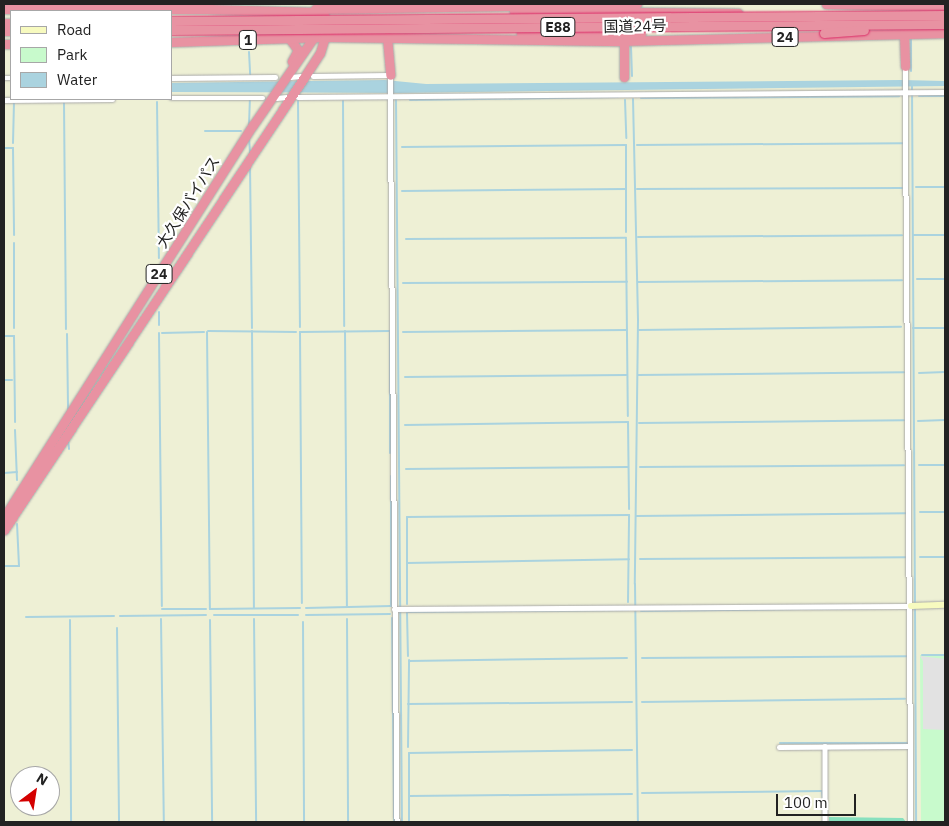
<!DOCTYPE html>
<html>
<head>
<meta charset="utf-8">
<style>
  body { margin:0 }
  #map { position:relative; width:949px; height:826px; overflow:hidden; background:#f2efe9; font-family:"IBM Plex Sans","Noto Sans JP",sans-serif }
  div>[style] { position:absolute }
  .farmland>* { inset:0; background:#eef0d5 }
  .park>* { inset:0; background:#c8facc }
  .pitch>* { inset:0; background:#88e0be }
  .parking>* { inset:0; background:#e2e2e2 }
  .water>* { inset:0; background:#aad3df }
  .stream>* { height:2px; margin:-1px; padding:0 1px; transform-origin:1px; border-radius:1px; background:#aad3df }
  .roads { filter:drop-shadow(0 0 1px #a9a9a9) drop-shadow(0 0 1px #a9a9a9) }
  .street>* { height:4.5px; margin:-2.25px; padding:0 2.25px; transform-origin:2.25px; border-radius:2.25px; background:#fff }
  .secondary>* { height:6px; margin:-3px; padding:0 3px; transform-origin:3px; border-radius:3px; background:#f7fabf }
  .highway>* { height:9px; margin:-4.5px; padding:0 4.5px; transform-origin:4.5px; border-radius:4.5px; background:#e892a2 }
  .bridges { filter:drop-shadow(0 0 1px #dc2a67) drop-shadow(0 0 1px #dc2a67) }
  .highway-bridge>* { height:9px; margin:-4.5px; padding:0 4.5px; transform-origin:4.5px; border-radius:4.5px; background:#e892a2 }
  span { translate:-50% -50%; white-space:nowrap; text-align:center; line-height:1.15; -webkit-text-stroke:4.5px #fff; paint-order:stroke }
  .shield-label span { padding:1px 4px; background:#fff; border:1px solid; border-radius:4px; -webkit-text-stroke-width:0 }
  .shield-label { font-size:14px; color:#222; font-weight:700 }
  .street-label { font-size:15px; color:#222 }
  .frame { position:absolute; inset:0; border:5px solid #222; pointer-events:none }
  .legend { position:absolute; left:10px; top:10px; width:162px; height:90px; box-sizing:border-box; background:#fff; border:1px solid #a7a7a7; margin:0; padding:6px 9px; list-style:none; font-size:15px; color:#222 }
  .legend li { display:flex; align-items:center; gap:10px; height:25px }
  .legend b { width:25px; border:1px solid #a7a7a7 }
  .north { position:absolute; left:10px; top:766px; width:50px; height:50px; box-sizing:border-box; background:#fff; border:1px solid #a7a7a7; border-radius:50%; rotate:31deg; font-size:14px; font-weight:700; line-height:20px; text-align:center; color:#222 }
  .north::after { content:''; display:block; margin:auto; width:18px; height:22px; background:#d40000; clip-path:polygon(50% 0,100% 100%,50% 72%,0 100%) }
  .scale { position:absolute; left:776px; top:794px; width:80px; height:22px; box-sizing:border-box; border:2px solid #222; border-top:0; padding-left:6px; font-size:15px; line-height:18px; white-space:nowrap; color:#222; -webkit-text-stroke:4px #fff; paint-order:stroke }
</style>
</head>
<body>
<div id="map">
  <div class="farmland">
    <div style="clip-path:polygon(evenodd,4px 4px,945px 4px,945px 822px,4px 822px,4px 4px,11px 11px,171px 11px,171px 99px,11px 99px,11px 11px,4px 4px,20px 776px,50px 776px,50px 806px,20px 806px,20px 776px)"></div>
  </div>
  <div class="park">
    <div style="clip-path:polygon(920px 655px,945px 655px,945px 822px,921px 822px)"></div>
  </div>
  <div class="pitch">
    <div style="clip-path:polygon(829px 817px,903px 818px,906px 822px,829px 822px)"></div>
  </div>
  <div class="parking">
    <div style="clip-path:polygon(920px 656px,945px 659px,944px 730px,923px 729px,923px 661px)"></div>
  </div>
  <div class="water">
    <div style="clip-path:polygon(385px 80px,426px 84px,901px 80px,945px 81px,945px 86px,399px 93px,171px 92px,171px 83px)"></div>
  </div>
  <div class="stream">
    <div style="left:911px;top:39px;width:32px;rotate:90deg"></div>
    <div style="left:631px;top:47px;width:29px;rotate:88deg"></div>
    <div style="left:249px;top:52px;width:22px;rotate:87deg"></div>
    <div style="left:912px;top:86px;width:518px;rotate:89.67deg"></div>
    <div style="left:919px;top:96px;width:26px"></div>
    <div style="left:396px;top:97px;width:725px;rotate:89.53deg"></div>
    <div style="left:641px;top:98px;width:258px;rotate:-0.4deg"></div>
    <div style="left:633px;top:99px;width:222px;rotate:88.7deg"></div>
    <div style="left:638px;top:321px;width:263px;rotate:90.7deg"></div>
    <div style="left:635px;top:584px;width:238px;rotate:89.3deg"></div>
    <div style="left:410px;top:100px;width:208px;rotate:-0.8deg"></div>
    <div style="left:625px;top:100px;width:38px;rotate:88deg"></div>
    <div style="left:298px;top:101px;width:226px;rotate:89.5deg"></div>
    <div style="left:343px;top:101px;width:225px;rotate:89.7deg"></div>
    <div style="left:157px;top:102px;width:156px;rotate:89.3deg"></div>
    <div style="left:64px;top:103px;width:226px;rotate:89.5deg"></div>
    <div style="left:249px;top:125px;width:25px;rotate:-88deg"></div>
    <div style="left:205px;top:131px;width:36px"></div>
    <div style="left:249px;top:138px;width:15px;rotate:86deg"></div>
    <div style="left:13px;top:143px;width:42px;rotate:-88.6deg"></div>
    <div style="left:626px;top:145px;width:87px;rotate:90deg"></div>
    <div style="left:637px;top:145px;width:266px;rotate:-0.4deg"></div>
    <div style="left:402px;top:147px;width:224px;rotate:-0.5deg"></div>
    <div style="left:4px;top:148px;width:9px"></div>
    <div style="left:13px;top:148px;width:87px;rotate:89.3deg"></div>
    <div style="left:250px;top:165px;width:163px;rotate:89.3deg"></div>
    <div style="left:916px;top:187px;width:29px"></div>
    <div style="left:637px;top:189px;width:265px;rotate:-0.2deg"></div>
    <div style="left:402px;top:191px;width:224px;rotate:-0.5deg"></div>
    <div style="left:913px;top:235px;width:32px"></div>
    <div style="left:638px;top:237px;width:264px;rotate:-0.4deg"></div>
    <div style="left:406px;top:239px;width:220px;rotate:-0.3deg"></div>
    <div style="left:626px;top:239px;width:177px;rotate:89.4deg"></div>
    <div style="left:14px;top:243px;width:85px;rotate:90deg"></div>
    <div style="left:917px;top:279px;width:28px"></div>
    <div style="left:638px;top:282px;width:264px;rotate:-0.4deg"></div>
    <div style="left:403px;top:283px;width:224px;rotate:-0.3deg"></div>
    <div style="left:159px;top:312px;width:13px;rotate:90deg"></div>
    <div style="left:913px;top:328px;width:32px"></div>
    <div style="left:639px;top:330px;width:262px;rotate:-0.7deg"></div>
    <div style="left:208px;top:331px;width:88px;rotate:0.7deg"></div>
    <div style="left:252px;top:331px;width:277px;rotate:89.6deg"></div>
    <div style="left:345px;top:331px;width:276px;rotate:89.6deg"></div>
    <div style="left:207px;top:332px;width:277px;rotate:89.4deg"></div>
    <div style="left:210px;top:609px;width:90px;rotate:-0.6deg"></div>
    <div style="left:300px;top:332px;width:271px;rotate:89.6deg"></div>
    <div style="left:300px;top:332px;width:90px;rotate:-0.6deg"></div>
    <div style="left:390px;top:331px;width:122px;rotate:90deg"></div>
    <div style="left:403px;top:332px;width:224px;rotate:-0.5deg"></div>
    <div style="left:159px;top:333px;width:273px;rotate:89.4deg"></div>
    <div style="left:162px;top:333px;width:42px;rotate:-1.4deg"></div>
    <div style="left:67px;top:334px;width:75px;rotate:89.2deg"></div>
    <div style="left:4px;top:336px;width:10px"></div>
    <div style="left:14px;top:336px;width:86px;rotate:89.3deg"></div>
    <div style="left:919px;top:373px;width:26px;rotate:-2deg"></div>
    <div style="left:638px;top:375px;width:266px;rotate:-0.6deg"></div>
    <div style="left:405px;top:377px;width:222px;rotate:-0.5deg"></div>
    <div style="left:4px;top:380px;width:8px"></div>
    <div style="left:918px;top:421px;width:27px;rotate:-2deg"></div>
    <div style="left:628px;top:422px;width:87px;rotate:89.3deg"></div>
    <div style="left:639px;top:423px;width:265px;rotate:-0.6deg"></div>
    <div style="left:405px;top:425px;width:223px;rotate:-0.8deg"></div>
    <div style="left:15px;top:430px;width:50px;rotate:87.7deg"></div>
    <div style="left:68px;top:439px;width:10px;rotate:84deg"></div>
    <div style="left:919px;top:465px;width:26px"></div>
    <div style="left:640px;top:467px;width:264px;rotate:-0.4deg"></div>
    <div style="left:406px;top:469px;width:222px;rotate:-0.5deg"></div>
    <div style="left:4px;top:473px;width:13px;rotate:-4deg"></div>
    <div style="left:920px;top:512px;width:25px"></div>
    <div style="left:636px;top:516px;width:270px;rotate:-0.6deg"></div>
    <div style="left:920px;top:557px;width:25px"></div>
    <div style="left:640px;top:559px;width:266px;rotate:-0.4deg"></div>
    <div style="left:407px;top:563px;width:222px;rotate:-1deg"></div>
    <div style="left:4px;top:566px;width:15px"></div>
    <div style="left:19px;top:566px;width:42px;rotate:-92.7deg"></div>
    <div style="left:628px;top:602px;width:87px;rotate:-89.3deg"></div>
    <div style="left:407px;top:604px;width:87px;rotate:-90deg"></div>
    <div style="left:407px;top:517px;width:222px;rotate:-0.5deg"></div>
    <div style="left:306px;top:608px;width:85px;rotate:-1.3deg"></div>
    <div style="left:391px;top:606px;width:130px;rotate:-90deg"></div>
    <div style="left:162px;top:609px;width:44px"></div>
    <div style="left:915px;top:609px;width:213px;rotate:89.7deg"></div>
    <div style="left:641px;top:611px;width:263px;rotate:-0.7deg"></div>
    <div style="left:407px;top:612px;width:221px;rotate:-0.5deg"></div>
    <div style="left:407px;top:613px;width:43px;rotate:88.7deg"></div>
    <div style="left:214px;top:615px;width:84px"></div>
    <div style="left:306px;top:615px;width:84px;rotate:-0.7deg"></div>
    <div style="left:120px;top:616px;width:86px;rotate:-0.7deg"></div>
    <div style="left:26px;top:617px;width:88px;rotate:-0.7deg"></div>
    <div style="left:392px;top:618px;width:204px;rotate:89.4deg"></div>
    <div style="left:161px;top:619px;width:203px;rotate:89.2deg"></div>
    <div style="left:254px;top:619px;width:203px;rotate:89.4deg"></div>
    <div style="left:347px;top:619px;width:203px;rotate:89.7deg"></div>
    <div style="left:70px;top:620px;width:202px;rotate:89.7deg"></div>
    <div style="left:210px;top:620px;width:202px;rotate:89.4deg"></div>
    <div style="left:303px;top:622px;width:200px;rotate:89.7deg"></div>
    <div style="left:117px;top:628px;width:194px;rotate:89.4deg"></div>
    <div style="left:922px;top:655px;width:23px"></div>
    <div style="left:642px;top:658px;width:265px;rotate:-0.4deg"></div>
    <div style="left:409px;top:661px;width:218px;rotate:-0.8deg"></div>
    <div style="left:642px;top:702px;width:263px;rotate:-0.7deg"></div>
    <div style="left:408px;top:704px;width:224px;rotate:-0.5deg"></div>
    <div style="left:780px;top:743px;width:127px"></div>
    <div style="left:408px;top:747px;width:87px;rotate:-89.3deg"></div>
    <div style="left:409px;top:753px;width:223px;rotate:-0.8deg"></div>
    <div style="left:409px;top:753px;width:69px;rotate:90deg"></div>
    <div style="left:642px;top:793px;width:180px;rotate:-0.6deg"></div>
    <div style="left:822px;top:791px;width:10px;rotate:84deg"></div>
    <div style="left:409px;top:796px;width:223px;rotate:-0.5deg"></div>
  </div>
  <div class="roads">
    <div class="street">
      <div style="left:905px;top:66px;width:756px;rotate:89.55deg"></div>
      <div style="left:390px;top:74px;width:748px;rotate:89.46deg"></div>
      <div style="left:313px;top:76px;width:77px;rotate:-0.7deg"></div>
      <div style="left:291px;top:77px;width:9px;rotate:-6deg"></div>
      <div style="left:4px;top:78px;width:7px"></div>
      <div style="left:171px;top:78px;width:104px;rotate:-0.6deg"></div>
      <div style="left:298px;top:97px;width:647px;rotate:-0.44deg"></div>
      <div style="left:171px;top:98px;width:92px"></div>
      <div style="left:277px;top:98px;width:9px;rotate:-6deg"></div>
      <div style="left:4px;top:100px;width:108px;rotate:-0.5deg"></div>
      <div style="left:394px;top:609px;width:517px;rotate:-0.33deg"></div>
      <div style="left:825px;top:746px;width:76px;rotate:90deg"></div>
      <div style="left:779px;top:747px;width:131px;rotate:-0.4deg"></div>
    </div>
    <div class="secondary">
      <div style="left:911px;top:606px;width:34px;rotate:-2deg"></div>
    </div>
    <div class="highway">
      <div style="left:826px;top:4px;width:119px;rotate:1deg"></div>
      <div style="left:4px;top:9px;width:208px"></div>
      <div style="left:315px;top:9px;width:322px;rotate:-0.9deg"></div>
      <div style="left:514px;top:11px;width:224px;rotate:0.5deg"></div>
      <div style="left:4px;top:23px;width:7px"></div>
      <div style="left:4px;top:31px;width:7px"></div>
      <div style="left:521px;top:34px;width:120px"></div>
      <div style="left:904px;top:34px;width:32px;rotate:88deg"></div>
      <div style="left:387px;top:37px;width:38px;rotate:85deg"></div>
      <div style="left:289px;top:38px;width:15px;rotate:53deg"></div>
      <div style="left:298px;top:50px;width:13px;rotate:119deg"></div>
      <div style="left:171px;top:42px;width:154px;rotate:-1.9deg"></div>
      <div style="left:325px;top:37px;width:299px;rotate:0.8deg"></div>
      <div style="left:624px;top:41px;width:321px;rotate:-1.4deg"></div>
      <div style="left:4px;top:44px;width:7px"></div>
      <div style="left:624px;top:77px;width:36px;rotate:-90deg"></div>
      <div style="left:4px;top:517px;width:464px;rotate:-57.6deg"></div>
      <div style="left:253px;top:125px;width:111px;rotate:-55.3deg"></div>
      <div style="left:4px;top:530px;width:541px;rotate:-56.46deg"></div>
      <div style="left:303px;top:79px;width:31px;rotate:-57deg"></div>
      <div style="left:320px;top:53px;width:17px;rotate:-73deg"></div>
      <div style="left:325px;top:37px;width:22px;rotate:-93deg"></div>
      <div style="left:324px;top:15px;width:7px;rotate:-153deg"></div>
      <div style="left:318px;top:12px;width:111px;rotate:-178.5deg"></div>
    </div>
  </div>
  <div class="bridges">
    <div class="highway-bridge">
      <div style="left:171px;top:21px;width:774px;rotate:-0.44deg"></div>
      <div style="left:171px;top:30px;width:774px;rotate:-0.44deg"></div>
      <div style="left:824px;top:33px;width:40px;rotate:-4.3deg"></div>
    </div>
  </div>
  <div class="shield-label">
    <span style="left:558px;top:27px">E88</span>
    <span style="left:785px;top:37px">24</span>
    <span style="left:248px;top:40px">1</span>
    <span style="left:159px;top:274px">24</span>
  </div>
  <div class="street-label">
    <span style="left:635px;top:26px;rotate:-1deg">国道24号</span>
    <span style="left:188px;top:202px;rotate:-58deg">大久保バイパス</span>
  </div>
  <div class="frame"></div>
  <ul class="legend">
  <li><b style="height:6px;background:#f7fabf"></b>Road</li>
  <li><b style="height:14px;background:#c8facc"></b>Park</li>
  <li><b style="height:14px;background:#aad3df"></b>Water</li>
  </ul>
  <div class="north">N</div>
  <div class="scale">100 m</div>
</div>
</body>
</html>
